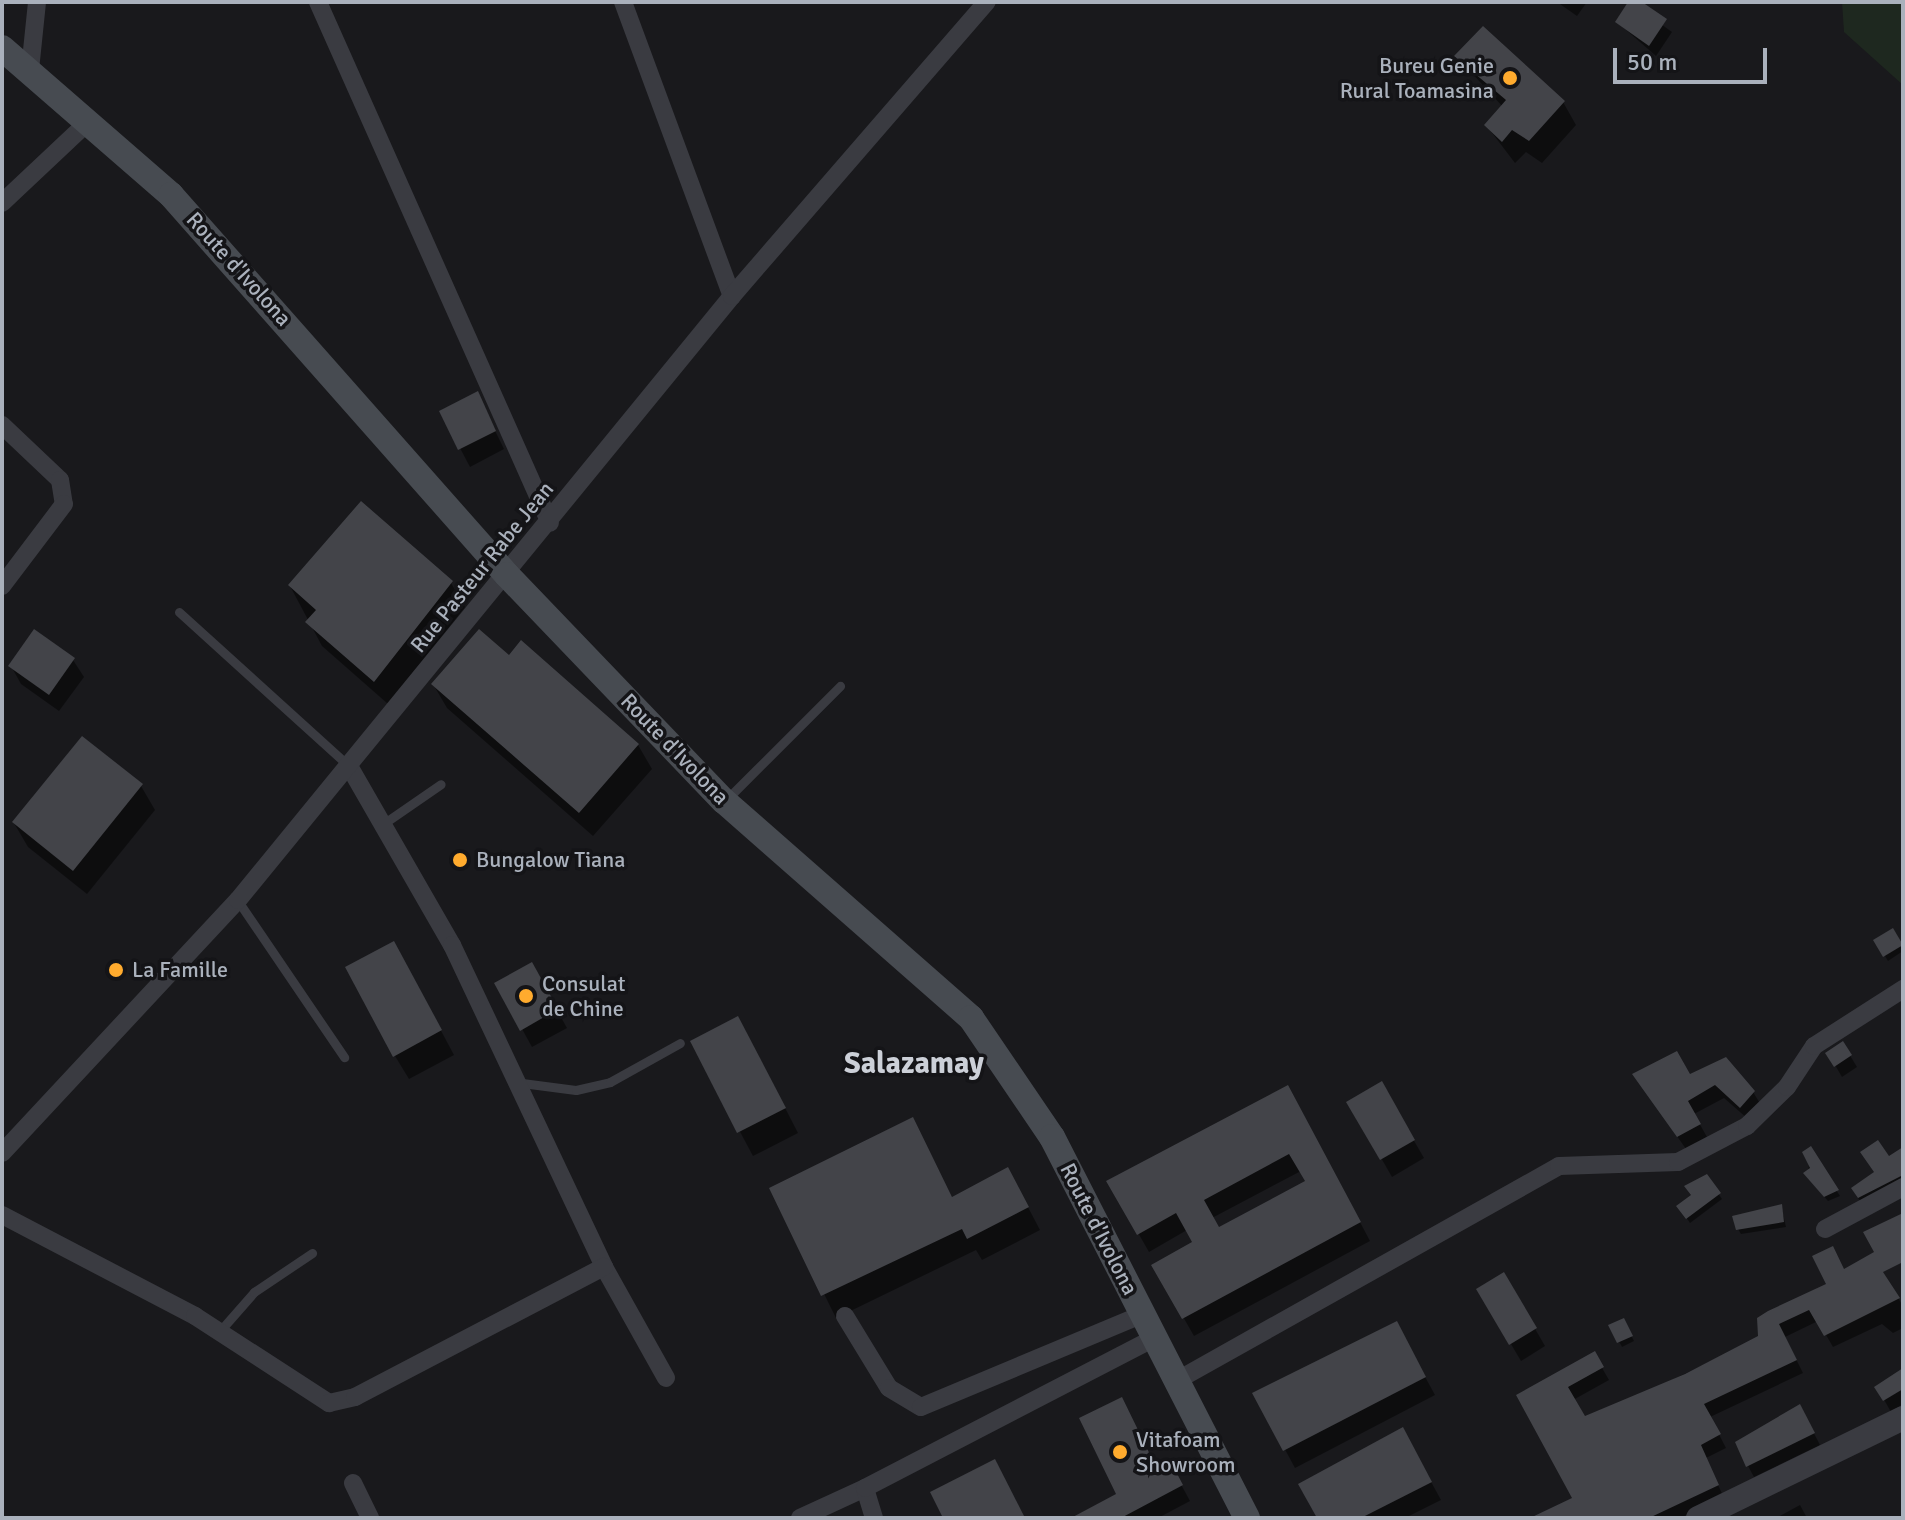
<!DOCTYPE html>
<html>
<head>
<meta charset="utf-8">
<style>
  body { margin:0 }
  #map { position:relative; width:1905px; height:1520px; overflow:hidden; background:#19191c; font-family:Signika,sans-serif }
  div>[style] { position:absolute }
  .green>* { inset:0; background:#1e281f }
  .shadow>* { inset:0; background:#0007 }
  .building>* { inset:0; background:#434449 }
  .service>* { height:9px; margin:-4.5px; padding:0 4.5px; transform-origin:4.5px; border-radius:4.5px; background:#3a3b41 }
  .minor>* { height:18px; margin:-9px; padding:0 9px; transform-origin:9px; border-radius:9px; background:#3a3b41 }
  .tertiary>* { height:24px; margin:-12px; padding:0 12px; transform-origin:12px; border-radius:12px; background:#3a3b41 }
  .secondary>* { height:26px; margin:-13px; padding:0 13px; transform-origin:13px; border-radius:13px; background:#474b51 }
  .dots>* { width:22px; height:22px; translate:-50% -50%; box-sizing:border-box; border:4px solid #141417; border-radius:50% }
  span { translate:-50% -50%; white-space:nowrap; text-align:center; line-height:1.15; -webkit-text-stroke:7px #141417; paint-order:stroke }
  .poi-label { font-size:22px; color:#aab1bc }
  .right { translate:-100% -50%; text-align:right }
  .left { translate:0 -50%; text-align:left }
  .street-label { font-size:22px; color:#aab1bc }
  .district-label { font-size:30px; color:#ccd0d8; font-weight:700 }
  .frame { position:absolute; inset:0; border:4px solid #aab1bc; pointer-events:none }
  .scale { position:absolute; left:1613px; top:48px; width:154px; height:36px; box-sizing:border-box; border:4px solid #aab1bc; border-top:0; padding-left:10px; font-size:24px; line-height:28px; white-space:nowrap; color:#aab1bc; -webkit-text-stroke:6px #141417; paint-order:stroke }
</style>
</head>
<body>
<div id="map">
  <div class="green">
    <div style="clip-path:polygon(1842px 2px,1903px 2px,1903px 85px,1844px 32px)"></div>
  </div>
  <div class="shadow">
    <div style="clip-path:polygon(1557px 2px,1587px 2px,1577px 16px)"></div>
    <div style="clip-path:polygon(1630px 2px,1672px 32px,1656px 56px,1617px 22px)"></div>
    <div style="clip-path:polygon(1457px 57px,1563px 102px,1576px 125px,1542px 163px,1526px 152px,1515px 163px,1486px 125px,1503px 107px)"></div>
    <div style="clip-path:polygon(477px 394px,504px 449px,470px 467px,441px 412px)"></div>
    <div style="clip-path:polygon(451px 583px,465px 607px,388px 704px,322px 646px,290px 586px)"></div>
    <div style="clip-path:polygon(521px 643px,638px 745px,652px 769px,593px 836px,447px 708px,433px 684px,509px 658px)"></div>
    <div style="clip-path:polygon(73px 660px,84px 677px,59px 711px,21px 684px,11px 666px)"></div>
    <div style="clip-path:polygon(141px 786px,155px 810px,87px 894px,28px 847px,14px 823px)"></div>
    <div style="clip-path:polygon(1892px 930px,1903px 951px,1888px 961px,1876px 941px)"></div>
    <div style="clip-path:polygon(531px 964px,567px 1028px,532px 1047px,497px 984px)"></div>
    <div style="clip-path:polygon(407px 967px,454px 1055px,409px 1079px,395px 1056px)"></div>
    <div style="clip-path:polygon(692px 1042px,751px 1042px,798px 1133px,753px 1156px)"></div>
    <div style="clip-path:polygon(1843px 1044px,1857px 1067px,1842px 1077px,1835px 1065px)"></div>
    <div style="clip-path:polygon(1634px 1075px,1689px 1076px,1753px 1092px,1761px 1105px,1748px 1119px,1724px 1098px,1694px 1114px,1707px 1137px,1686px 1149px)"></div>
    <div style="clip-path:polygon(1381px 1084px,1424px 1158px,1392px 1177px,1349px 1102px)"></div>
    <div style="clip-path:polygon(evenodd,1298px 1105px,1370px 1241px,1194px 1336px,1154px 1266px,1195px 1242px,1187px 1230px,1149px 1252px,1109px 1182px,1298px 1105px,1301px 1171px,1307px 1182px,1218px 1229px,1212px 1218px,1301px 1171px)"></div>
    <div style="clip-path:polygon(912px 1119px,953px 1199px,1020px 1192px,1040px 1230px,982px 1260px,976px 1250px,836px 1318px,772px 1189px)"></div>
    <div style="clip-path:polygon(1810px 1149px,1840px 1196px,1828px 1201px,1808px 1178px)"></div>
    <div style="clip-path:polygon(1903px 1150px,1903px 1186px,1864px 1206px,1858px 1198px)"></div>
    <div style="clip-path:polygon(1706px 1176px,1722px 1199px,1690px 1223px,1682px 1211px)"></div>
    <div style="clip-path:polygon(1781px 1206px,1786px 1227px,1741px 1234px,1738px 1229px)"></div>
    <div style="clip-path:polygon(1872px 1255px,1903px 1306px,1903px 1328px,1893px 1333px,1882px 1324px,1833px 1347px,1818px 1321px,1785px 1337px,1803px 1373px,1710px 1417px,1726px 1448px,1706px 1458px,1724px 1498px,1680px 1518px,1553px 1518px,1575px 1499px,1518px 1396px,1594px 1354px,1609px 1380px,1573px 1400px,1584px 1419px,1617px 1406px,1760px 1338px)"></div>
    <div style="clip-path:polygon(1504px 1275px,1545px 1346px,1521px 1361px,1479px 1290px)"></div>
    <div style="clip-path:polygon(1623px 1320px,1634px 1341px,1622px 1347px,1611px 1326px)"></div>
    <div style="clip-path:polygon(1406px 1342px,1435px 1395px,1295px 1468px,1255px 1394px)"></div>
    <div style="clip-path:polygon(1903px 1383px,1903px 1404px,1891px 1412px,1877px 1387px)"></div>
    <div style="clip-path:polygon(1806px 1418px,1820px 1445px,1754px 1477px,1748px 1466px)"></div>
    <div style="clip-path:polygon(1412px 1447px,1441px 1500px,1405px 1518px,1319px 1518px)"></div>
    <div style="clip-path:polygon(1171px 1466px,1190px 1501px,1158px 1518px,1089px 1518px)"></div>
    <div style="clip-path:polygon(1800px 1505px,1807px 1518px,1776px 1518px)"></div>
  </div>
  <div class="building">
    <div style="clip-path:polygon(1628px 2px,1642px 2px,1667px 19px,1649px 46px,1615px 22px)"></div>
    <div style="clip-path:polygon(1483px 26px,1565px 101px,1529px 141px,1512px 130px,1502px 142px,1484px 125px,1506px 100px,1454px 56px)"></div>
    <div style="clip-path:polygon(478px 391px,496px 431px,458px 450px,439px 411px)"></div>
    <div style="clip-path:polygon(361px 501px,453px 581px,374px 682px,305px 622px,316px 610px,288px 585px)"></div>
    <div style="clip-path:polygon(34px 629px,75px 658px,49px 695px,8px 666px)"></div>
    <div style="clip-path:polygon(479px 629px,509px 655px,521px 640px,639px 744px,579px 813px,431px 684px)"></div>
    <div style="clip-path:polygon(82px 736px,143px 784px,73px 871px,12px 822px)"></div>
    <div style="clip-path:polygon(1893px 928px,1903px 945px,1883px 957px,1873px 940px)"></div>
    <div style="clip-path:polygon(394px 941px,442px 1030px,393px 1057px,345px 967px)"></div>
    <div style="clip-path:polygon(532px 962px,558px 1009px,520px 1031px,494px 983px)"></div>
    <div style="clip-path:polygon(738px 1016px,786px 1108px,737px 1133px,690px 1041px)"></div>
    <div style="clip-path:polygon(1843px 1041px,1852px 1055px,1834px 1067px,1825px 1053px)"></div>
    <div style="clip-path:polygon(1677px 1051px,1690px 1074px,1726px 1057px,1755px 1091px,1740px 1108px,1715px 1085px,1688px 1101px,1701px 1124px,1677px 1137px,1632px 1074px)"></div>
    <div style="clip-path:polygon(1382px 1081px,1415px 1140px,1380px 1160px,1346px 1102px)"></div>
    <div style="clip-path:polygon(evenodd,1288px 1085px,1361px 1222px,1182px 1319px,1151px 1265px,1192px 1242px,1176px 1213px,1137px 1235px,1106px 1181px,1288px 1085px,1289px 1154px,1305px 1181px,1219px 1227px,1204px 1200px,1289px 1154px)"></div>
    <div style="clip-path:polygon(913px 1117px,952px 1197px,1008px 1167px,1029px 1207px,967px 1239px,962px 1229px,821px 1296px,769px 1188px)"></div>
    <div style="clip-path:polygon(1878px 1140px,1889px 1156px,1903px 1147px,1903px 1175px,1858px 1198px,1851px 1188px,1874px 1172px,1860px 1152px)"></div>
    <div style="clip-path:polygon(1811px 1146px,1839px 1190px,1824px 1197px,1803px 1173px,1810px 1168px,1802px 1152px)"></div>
    <div style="clip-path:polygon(1707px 1174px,1721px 1193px,1686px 1219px,1676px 1206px,1691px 1195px,1684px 1186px)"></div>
    <div style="clip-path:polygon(1782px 1204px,1784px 1222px,1736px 1230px,1732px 1216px)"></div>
    <div style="clip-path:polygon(1903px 1213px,1903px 1262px,1883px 1272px,1900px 1298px,1824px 1336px,1809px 1310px,1779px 1324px,1797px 1360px,1704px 1404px,1721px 1434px,1701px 1445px,1719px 1485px,1649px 1518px,1530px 1518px,1572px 1498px,1516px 1395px,1595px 1351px,1604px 1367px,1568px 1387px,1585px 1416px,1685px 1374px,1758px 1336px,1757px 1318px,1768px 1311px,1826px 1284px,1812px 1256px,1833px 1246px,1844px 1269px,1874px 1252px,1863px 1232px)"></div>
    <div style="clip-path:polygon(1504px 1272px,1537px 1328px,1509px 1345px,1476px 1289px)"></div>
    <div style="clip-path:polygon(1624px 1318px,1633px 1336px,1617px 1343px,1608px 1325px)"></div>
    <div style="clip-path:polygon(1397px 1321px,1426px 1377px,1283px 1451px,1252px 1393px)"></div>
    <div style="clip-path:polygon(1903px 1368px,1903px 1389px,1883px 1401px,1874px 1387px)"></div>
    <div style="clip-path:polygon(1122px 1397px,1158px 1471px,1172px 1464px,1183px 1485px,1121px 1518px,1071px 1518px,1116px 1494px,1079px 1418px)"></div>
    <div style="clip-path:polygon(1800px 1404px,1815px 1433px,1746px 1467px,1735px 1442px)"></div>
    <div style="clip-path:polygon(1403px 1427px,1432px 1482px,1361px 1518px,1317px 1518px,1298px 1484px)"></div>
    <div style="clip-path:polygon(995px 1459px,1025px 1518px,943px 1518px,930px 1492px)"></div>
  </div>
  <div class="service">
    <div style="left:179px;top:612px;width:229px;rotate:42.2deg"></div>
    <div style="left:727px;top:799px;width:160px;rotate:-45deg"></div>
    <div style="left:383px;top:824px;width:70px;rotate:-34.6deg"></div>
    <div style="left:238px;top:901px;width:189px;rotate:55.8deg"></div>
    <div style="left:522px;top:1083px;width:54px;rotate:7.4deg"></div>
    <div style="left:576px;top:1090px;width:35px;rotate:-13deg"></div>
    <div style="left:610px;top:1082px;width:80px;rotate:-29.1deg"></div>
    <div style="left:219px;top:1332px;width:53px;rotate:-48.8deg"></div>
    <div style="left:254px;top:1292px;width:70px;rotate:-33.9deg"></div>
  </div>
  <div class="minor">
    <div style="left:318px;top:2px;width:570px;rotate:66deg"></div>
    <div style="left:623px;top:2px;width:314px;rotate:69.7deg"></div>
    <div style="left:30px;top:70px;width:68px;rotate:-84.1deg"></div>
    <div style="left:2px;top:203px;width:120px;rotate:-43.3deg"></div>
    <div style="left:2px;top:425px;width:80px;rotate:43.5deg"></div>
    <div style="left:60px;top:480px;width:24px;rotate:81deg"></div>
    <div style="left:64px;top:504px;width:103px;rotate:127.1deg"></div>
    <div style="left:349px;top:766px;width:207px;rotate:60.1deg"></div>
    <div style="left:452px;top:945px;width:356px;rotate:64.7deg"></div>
    <div style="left:604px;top:1267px;width:127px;rotate:60.8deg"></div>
    <div style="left:2px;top:1153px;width:346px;rotate:-47deg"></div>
    <div style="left:238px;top:900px;width:780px;rotate:-50.72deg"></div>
    <div style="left:732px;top:296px;width:389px;rotate:-49.1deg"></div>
    <div style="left:2px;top:1215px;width:218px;rotate:27.6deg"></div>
    <div style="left:195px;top:1316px;width:160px;rotate:33deg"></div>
    <div style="left:329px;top:1403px;width:27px;rotate:-13deg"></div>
    <div style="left:355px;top:1397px;width:281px;rotate:-27.6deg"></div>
    <div style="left:1825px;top:1229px;width:89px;rotate:-28.3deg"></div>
    <div style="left:845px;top:1316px;width:84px;rotate:58.6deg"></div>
    <div style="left:889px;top:1388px;width:37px;rotate:31deg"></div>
    <div style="left:921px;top:1407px;width:241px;rotate:-22.7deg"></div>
    <div style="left:1176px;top:1381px;width:439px;rotate:-29.3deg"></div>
    <div style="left:1559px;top:1166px;width:119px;rotate:-1.9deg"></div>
    <div style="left:1678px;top:1162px;width:78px;rotate:-27.6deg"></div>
    <div style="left:1747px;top:1126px;width:56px;rotate:-44.3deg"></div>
    <div style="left:1787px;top:1087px;width:49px;rotate:-56.6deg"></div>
    <div style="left:1814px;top:1046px;width:106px;rotate:-32.6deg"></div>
    <div style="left:353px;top:1483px;width:39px;rotate:64deg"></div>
    <div style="left:800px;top:1518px;width:72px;rotate:-24.8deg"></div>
    <div style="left:874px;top:1518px;width:31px;rotate:-107deg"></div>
    <div style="left:865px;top:1488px;width:322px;rotate:-27.4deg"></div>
  </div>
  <div class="tertiary">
    <div style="left:1698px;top:1518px;width:228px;rotate:-26deg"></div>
  </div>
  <div class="secondary">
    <div style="left:2px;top:48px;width:224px;rotate:41deg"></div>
    <div style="left:171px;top:195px;width:507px;rotate:48.52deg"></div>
    <div style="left:507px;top:575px;width:313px;rotate:46.2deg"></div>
    <div style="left:724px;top:801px;width:329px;rotate:41.3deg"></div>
    <div style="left:971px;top:1018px;width:144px;rotate:55.8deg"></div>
    <div style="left:1052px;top:1137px;width:428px;rotate:62.9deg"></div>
  </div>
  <div class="dots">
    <div style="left:1510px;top:78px;background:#ffab2e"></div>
    <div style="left:460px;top:860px;background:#ffab2e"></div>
    <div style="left:116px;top:970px;background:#ffab2e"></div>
    <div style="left:526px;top:996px;background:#ffab2e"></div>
    <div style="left:1120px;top:1452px;background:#ffab2e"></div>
  </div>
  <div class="poi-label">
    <span class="right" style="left:1494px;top:78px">Bureu Genie<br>Rural Toamasina</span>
    <span class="left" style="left:476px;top:860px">Bungalow Tiana</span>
    <span class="left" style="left:132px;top:970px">La Famille</span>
    <span class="left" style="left:542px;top:996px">Consulat<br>de Chine</span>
    <span class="left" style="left:1136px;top:1452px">Vitafoam<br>Showroom</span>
  </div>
  <div class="street-label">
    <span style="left:239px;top:269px;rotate:48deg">Route d'Ivolona</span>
    <span style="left:482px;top:567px;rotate:-51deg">Rue Pasteur Rabe Jean</span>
    <span style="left:675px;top:749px;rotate:46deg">Route d'Ivolona</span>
    <span style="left:1099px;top:1229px;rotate:63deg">Route d'Ivolona</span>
  </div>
  <div class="district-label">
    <span style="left:914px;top:1064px">Salazamay</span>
  </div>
  <div class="frame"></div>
  <div class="scale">50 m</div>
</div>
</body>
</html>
